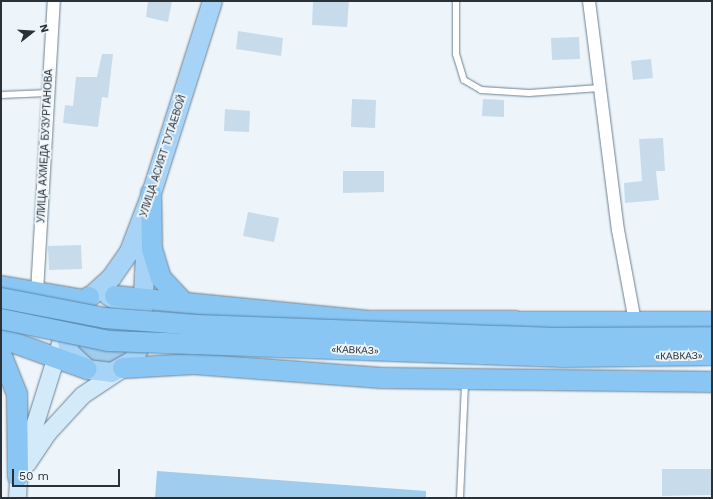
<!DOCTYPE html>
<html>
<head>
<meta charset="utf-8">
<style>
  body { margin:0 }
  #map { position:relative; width:713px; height:499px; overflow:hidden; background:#edf5fb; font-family:"Work Sans",sans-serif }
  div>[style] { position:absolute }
  .green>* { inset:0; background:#a0ccee }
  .round { border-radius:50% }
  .building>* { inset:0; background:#c7dbeb }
  .roads { filter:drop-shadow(0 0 1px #6e808f) drop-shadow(0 0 1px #6e808f) }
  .service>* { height:6px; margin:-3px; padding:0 3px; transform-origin:3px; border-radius:3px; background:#fff }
  .minor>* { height:12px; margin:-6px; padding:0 6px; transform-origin:6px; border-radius:6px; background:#fff }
  .secondary>* { height:17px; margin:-8.5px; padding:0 8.5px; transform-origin:8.5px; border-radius:8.5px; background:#d3eafa }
  .primary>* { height:19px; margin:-9.5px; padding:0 9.5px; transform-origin:9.5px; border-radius:9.5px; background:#a7d4f6 }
  .trunk>* { height:20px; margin:-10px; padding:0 10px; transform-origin:10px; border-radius:10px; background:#8ac6f3 }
  .bridges { filter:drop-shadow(0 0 1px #5589b0) drop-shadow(0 0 1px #5589b0) }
  .trunk-bridge>* { height:20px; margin:-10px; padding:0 10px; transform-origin:10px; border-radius:10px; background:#8ac6f3 }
  span { translate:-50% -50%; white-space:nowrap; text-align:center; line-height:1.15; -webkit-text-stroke:3.5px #edf5fb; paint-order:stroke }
  .street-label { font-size:10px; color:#2a3238 }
  .frame { position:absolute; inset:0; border:2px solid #2a3238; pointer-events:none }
  .north { position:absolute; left:12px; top:12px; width:40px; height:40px; -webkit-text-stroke:3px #edf5fb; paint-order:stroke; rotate:73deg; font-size:11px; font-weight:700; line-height:16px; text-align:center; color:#2a3238 }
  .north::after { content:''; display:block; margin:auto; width:14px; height:18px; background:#2a3238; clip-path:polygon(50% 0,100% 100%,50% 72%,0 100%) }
  .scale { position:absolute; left:12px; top:469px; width:108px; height:18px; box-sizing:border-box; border:2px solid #2a3238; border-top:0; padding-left:5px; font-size:12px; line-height:14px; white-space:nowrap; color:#2a3238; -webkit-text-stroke:3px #edf5fb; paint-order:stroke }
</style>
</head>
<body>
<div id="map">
  <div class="green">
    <div class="round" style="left:76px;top:307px;width:56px;height:56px"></div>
    <div style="clip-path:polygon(157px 471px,426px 491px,426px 498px,155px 498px)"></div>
  </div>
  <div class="building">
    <div style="clip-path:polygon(148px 1px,172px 1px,168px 22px,146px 17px)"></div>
    <div style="clip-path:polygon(313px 1px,349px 1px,347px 27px,312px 25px)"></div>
    <div style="clip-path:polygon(238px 31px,283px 38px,281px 56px,236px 49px)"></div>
    <div style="clip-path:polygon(579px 37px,580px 59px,552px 60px,551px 38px)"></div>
    <div style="clip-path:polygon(102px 54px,113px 54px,108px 98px,102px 97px,98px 127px,63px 123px,65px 105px,73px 106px,76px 77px,97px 77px)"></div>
    <div style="clip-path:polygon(651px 59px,653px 78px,633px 80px,631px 61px)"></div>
    <div style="clip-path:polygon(352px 99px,376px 100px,375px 128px,351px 127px)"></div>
    <div style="clip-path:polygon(483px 99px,504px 100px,504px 117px,482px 116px)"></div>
    <div style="clip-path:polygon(225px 109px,250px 111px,249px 132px,224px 131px)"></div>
    <div style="clip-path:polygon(663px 138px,665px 171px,656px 171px,659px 200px,625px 203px,624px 183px,642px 181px,639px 139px)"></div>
    <div style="clip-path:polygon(343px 171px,384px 171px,384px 192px,343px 193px)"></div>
    <div style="clip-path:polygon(248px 212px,279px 218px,274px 242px,243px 236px)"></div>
    <div style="clip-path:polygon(81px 245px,82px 269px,49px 270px,48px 246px)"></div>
    <div style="clip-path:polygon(662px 469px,712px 469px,712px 495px,662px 496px)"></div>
  </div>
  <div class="roads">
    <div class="service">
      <div style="left:456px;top:1px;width:53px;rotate:90deg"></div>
      <div style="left:456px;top:54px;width:27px;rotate:73deg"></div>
      <div style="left:464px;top:80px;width:20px;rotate:30deg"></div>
      <div style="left:481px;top:90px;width:48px;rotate:3.6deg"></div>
      <div style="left:529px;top:93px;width:71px;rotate:-4deg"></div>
      <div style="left:1px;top:95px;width:47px;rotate:-2.4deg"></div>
      <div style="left:460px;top:498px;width:116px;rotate:-87.5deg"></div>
    </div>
    <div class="minor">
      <div style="left:589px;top:1px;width:231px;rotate:82.8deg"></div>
      <div style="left:618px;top:230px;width:94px;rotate:79.5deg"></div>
      <div style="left:37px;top:292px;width:291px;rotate:-86.7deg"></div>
    </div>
    <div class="secondary">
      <div style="left:27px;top:463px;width:37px;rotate:-56deg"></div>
      <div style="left:48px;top:432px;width:50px;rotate:-47.4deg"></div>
      <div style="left:82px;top:395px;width:47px;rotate:-33.7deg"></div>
      <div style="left:17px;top:498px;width:21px;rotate:-87deg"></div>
      <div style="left:18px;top:477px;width:157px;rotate:-72.6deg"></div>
    </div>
    <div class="primary">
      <div style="left:89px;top:297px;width:30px;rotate:-42deg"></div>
      <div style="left:111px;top:277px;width:32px;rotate:-55deg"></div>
      <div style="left:129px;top:251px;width:62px;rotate:-69.2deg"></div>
      <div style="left:151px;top:193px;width:201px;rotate:-72.4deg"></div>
      <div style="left:82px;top:301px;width:20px;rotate:131deg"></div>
      <div style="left:69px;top:316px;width:12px;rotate:110deg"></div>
      <div style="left:65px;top:327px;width:25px;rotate:81deg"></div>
      <div style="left:69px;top:352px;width:25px;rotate:43deg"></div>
      <div style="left:87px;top:369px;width:24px;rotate:7deg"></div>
      <div style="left:111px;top:372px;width:25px;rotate:-29deg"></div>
      <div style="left:133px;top:360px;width:25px;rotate:-67deg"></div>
      <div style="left:143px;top:337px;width:26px;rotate:-106deg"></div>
      <div style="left:136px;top:312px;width:33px;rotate:-149deg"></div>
      <div style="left:142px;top:315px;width:83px;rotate:-87.2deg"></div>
    </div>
    <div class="trunk">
      <div style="left:151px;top:193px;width:56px;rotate:89deg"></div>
      <div style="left:152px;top:249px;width:30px;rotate:73deg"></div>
      <div style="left:161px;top:278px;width:34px;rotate:47deg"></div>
      <div style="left:1px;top:286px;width:84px;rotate:9.6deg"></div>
      <div style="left:84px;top:300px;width:6px;rotate:-31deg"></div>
      <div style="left:115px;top:296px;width:257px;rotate:5.6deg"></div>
      <div style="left:371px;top:321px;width:341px;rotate:0.2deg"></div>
      <div style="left:1px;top:338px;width:91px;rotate:19.8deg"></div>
      <div style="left:1px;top:354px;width:43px;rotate:68.2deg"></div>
      <div style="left:17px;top:394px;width:83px;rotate:89.3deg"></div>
      <div style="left:123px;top:368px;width:71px;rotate:-3.2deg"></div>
      <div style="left:194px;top:364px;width:188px;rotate:4.3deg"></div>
      <div style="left:381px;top:378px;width:331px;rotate:0.7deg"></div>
    </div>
  </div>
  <div class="bridges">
    <div class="trunk-bridge">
      <div style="left:1px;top:298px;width:106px;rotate:10.9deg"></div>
      <div style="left:105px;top:318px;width:92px;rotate:4.4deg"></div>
      <div style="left:197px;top:325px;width:351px;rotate:2.1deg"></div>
      <div style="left:548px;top:338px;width:164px;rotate:-0.3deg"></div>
      <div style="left:1px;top:319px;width:109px;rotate:11.6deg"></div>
      <div style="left:108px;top:341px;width:453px;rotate:2deg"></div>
      <div style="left:561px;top:357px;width:151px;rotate:-0.8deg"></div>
    </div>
  </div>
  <div class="street-label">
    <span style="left:45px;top:146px;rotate:-87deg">УЛИЦА АХМЕДА БУЗУРТАНОВА</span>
    <span style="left:163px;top:156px;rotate:-72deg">УЛИЦА АСИЯТ ТУТАЕВОЙ</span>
    <span style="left:355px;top:350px;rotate:2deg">«КАВКАЗ»</span>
    <span style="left:679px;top:356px;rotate:-1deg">«КАВКАЗ»</span>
  </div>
  <div class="frame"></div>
  <div class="north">N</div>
  <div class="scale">50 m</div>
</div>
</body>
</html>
